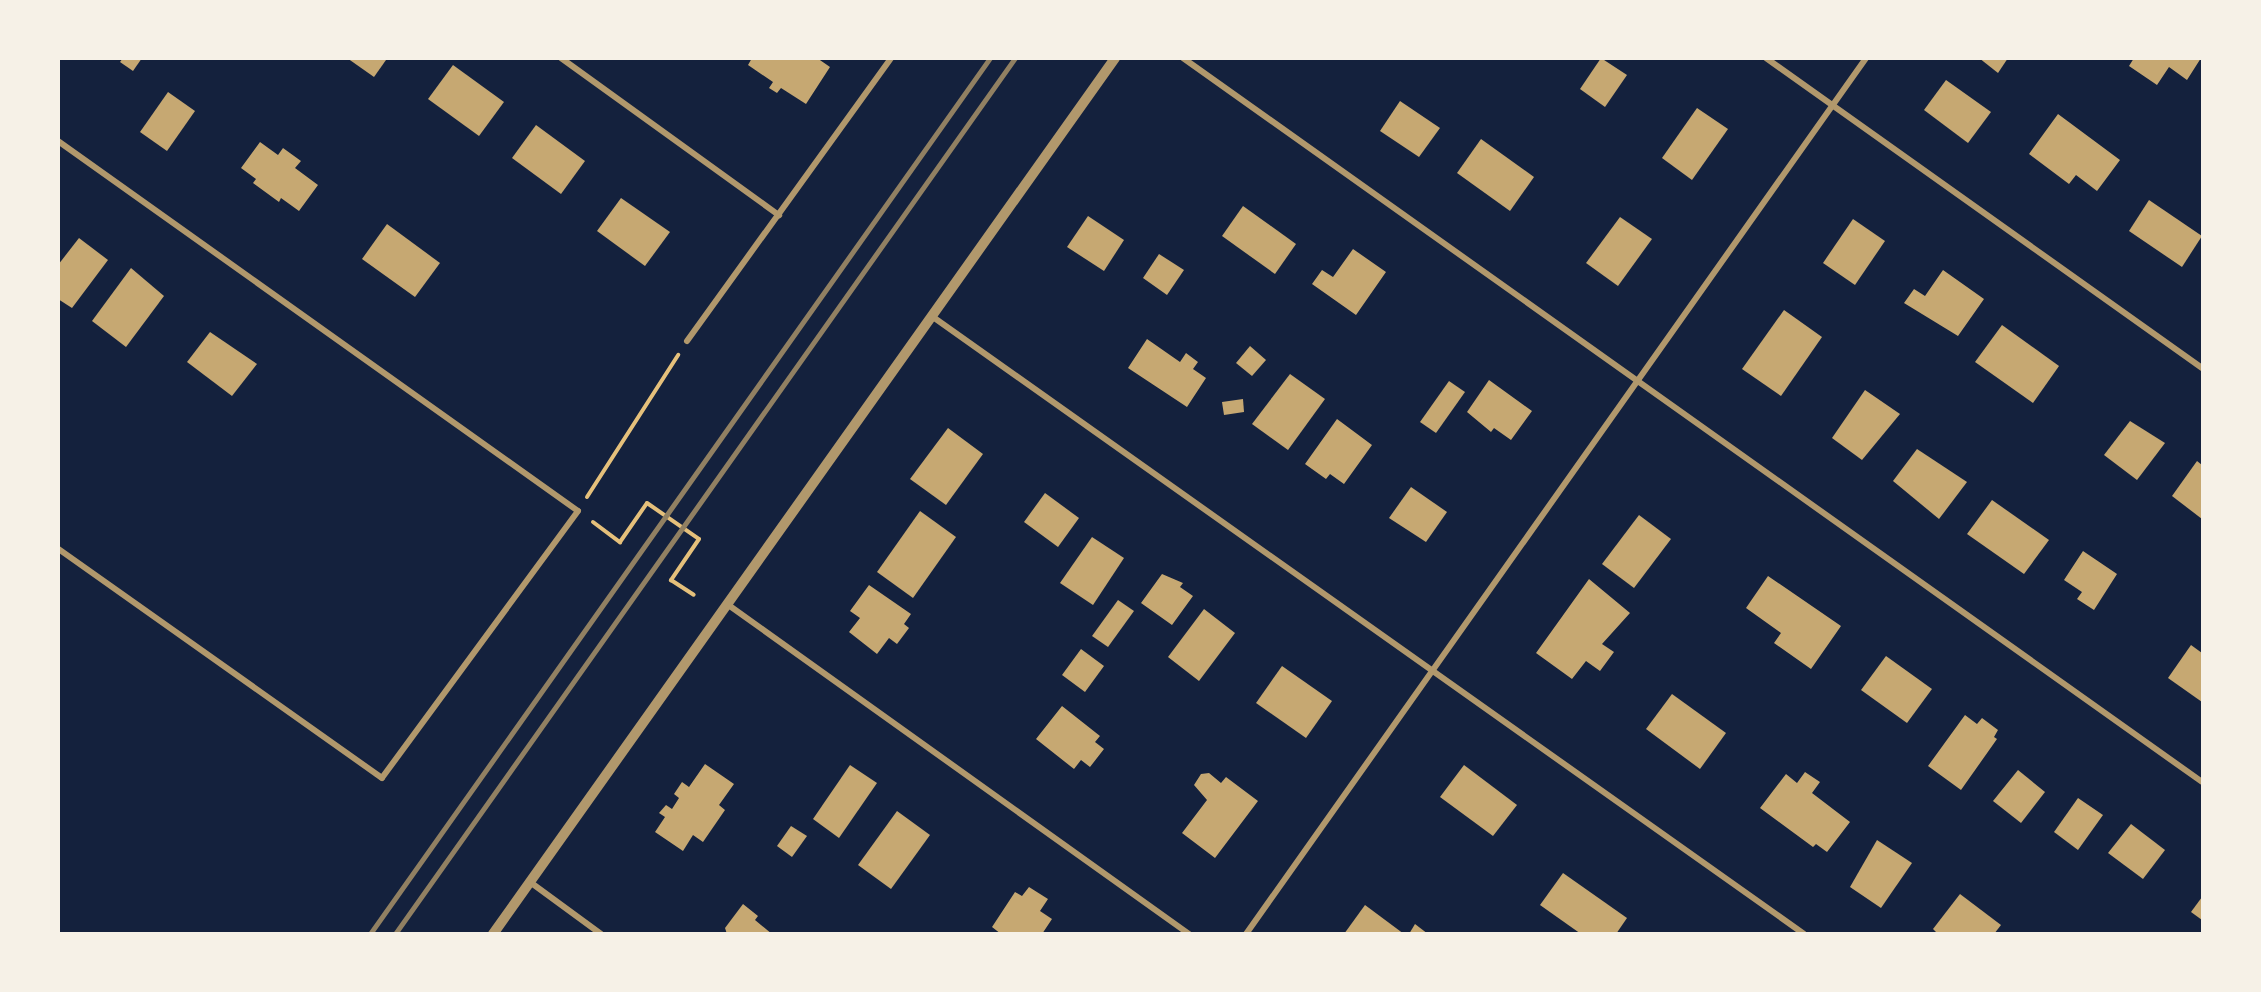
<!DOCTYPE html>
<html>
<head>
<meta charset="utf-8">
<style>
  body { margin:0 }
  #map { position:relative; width:2261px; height:992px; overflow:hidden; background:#14213d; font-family:Montserrat,sans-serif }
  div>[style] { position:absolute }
  .building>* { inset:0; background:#c6a872 }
  .path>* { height:4px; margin:-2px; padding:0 2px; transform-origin:2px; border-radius:2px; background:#e5c07b }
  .minor>* { height:6px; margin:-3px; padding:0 3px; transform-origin:3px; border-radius:3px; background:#b1986c }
  .tertiary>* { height:10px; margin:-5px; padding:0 5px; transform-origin:5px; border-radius:5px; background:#b1986c }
  .rail>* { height:4.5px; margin:-2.25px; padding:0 2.25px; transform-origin:2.25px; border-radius:2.25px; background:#918062 }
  span { translate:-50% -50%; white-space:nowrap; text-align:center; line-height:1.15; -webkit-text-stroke:6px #f6f1e7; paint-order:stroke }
  .frame { position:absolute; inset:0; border:60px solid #f6f1e7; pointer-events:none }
</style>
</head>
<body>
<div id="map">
  <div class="building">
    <div style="clip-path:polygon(123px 58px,142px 58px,133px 71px,120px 62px)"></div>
    <div style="clip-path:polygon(347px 58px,383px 58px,386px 60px,374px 77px)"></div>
    <div style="clip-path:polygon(752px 58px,817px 58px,830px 67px,806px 104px,781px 88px,777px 93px,769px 88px,773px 82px,748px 65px)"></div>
    <div style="clip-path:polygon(1601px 58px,1627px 75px,1605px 107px,1580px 89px)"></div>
    <div style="clip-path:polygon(1979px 58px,2008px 58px,1998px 73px)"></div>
    <div style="clip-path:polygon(2134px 58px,2201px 58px,2187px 80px,2169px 67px,2157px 85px,2129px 66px)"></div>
    <div style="clip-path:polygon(453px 65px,504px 102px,479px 136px,428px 99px)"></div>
    <div style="clip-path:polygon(1946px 80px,1991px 112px,1968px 143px,1924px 110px)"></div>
    <div style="clip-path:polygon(168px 92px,195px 111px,167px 151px,140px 132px)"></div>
    <div style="clip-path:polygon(1400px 101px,1440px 128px,1419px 157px,1380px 131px)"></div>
    <div style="clip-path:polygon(1697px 108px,1728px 129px,1692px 180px,1662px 158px)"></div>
    <div style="clip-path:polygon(2058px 114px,2120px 160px,2097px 191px,2076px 175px,2069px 184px,2029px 154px)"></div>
    <div style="clip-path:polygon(536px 125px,585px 161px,561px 194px,512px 158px)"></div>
    <div style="clip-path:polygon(1481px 139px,1534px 177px,1510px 211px,1457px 173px)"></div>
    <div style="clip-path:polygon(260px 142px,278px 155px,283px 148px,301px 161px,295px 168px,318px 185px,299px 211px,281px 198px,279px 202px,253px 183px,256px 179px,241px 168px)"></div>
    <div style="clip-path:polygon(621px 198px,670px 232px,645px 266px,597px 231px)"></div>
    <div style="clip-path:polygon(2149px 200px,2202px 236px,2182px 267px,2129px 231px)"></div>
    <div style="clip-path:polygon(1243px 206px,1296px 244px,1275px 274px,1222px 236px)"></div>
    <div style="clip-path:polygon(1088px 216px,1124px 240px,1104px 271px,1067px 247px)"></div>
    <div style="clip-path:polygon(1620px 217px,1652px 239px,1618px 286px,1586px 263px)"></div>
    <div style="clip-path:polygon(1853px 219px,1885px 241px,1855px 285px,1823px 263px)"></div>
    <div style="clip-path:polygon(387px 224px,440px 263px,415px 297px,362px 259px)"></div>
    <div style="clip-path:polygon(79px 238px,108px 260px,72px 308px,58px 299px,58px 265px)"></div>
    <div style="clip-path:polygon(1353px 249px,1386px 272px,1356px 315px,1312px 284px,1322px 270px,1333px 277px)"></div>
    <div style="clip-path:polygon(1159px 254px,1184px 270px,1167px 295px,1143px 278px)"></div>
    <div style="clip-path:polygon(131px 268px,164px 296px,126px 347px,92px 321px)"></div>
    <div style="clip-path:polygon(1943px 270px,1984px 299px,1958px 336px,1904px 303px,1914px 289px,1925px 296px)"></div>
    <div style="clip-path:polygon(1784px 310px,1822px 337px,1781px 396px,1742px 369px)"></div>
    <div style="clip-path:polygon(2002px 325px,2059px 366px,2033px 403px,1975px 362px)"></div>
    <div style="clip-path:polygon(210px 332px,257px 364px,232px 396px,187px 362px)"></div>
    <div style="clip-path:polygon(1147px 339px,1180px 362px,1186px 353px,1198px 362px,1193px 369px,1206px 378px,1187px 407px,1128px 368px)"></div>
    <div style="clip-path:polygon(1250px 346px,1266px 360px,1252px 376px,1236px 363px)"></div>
    <div style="clip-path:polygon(1290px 374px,1325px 399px,1288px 450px,1252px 424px)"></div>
    <div style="clip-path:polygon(1489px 380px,1532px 411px,1511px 440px,1494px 428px,1491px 432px,1467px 412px)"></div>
    <div style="clip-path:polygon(1449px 381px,1465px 392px,1436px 433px,1420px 422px)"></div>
    <div style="clip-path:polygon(1865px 390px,1900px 414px,1862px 460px,1832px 438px)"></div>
    <div style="clip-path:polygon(1243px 399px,1244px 412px,1224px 415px,1222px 402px)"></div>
    <div style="clip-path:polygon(1337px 419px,1372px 445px,1344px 484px,1330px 474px,1326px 479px,1305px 464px)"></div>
    <div style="clip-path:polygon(2130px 421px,2165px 443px,2137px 480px,2104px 455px)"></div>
    <div style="clip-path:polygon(948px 428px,983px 454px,946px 505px,910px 479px)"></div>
    <div style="clip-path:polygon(1917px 449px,1967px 482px,1939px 519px,1893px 481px)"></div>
    <div style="clip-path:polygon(2197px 461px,2202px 465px,2202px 519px,2172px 496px)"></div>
    <div style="clip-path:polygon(1411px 487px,1447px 512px,1426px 542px,1389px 518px)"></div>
    <div style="clip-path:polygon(1045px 493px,1079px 518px,1058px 547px,1024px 522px)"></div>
    <div style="clip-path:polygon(1992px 500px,2049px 540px,2024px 574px,1967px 534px)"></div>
    <div style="clip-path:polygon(920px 511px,956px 537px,913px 598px,877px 572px)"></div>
    <div style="clip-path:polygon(1639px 515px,1671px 539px,1634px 588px,1602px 564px)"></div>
    <div style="clip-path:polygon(1092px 537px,1124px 558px,1093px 605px,1060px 583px)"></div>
    <div style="clip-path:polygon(2083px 551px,2117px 574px,2094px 610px,2077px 599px,2082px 592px,2064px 580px)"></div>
    <div style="clip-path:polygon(1162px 574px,1183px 583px,1180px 587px,1193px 596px,1172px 625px,1141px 603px)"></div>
    <div style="clip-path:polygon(1768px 576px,1841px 626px,1811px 669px,1774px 643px,1781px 633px,1746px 608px)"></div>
    <div style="clip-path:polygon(1589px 579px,1630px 613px,1602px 644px,1614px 652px,1600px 671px,1586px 661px,1572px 679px,1536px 653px)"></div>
    <div style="clip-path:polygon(869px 585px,911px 614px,904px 624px,909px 628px,897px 644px,889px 638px,877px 654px,849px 632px,860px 618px,850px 611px)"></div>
    <div style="clip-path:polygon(1118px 600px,1134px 611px,1108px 647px,1092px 636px)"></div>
    <div style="clip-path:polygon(1204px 609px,1235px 633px,1199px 681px,1168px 657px)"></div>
    <div style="clip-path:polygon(2191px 645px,2202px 653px,2202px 702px,2168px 678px)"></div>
    <div style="clip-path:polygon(1081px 649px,1104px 666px,1085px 692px,1062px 675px)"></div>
    <div style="clip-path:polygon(1886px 656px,1932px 689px,1907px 723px,1861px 690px)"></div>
    <div style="clip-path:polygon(1282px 666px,1332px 701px,1306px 738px,1256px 703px)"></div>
    <div style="clip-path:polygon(1672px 694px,1726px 733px,1700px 769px,1646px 729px)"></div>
    <div style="clip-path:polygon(1062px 706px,1100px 736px,1095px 742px,1104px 749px,1090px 767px,1081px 760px,1074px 769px,1036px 739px)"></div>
    <div style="clip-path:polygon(1965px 715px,1977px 724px,1982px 718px,1998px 730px,1994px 737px,1997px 739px,1961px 790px,1928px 766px)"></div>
    <div style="clip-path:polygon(705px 764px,734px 784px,719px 805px,725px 810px,703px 842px,693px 835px,683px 851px,655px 832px,665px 817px,659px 813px,666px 805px,672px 809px,679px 798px,674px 794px,682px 782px,689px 787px)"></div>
    <div style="clip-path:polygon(850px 765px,877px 783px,839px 838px,813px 819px)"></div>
    <div style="clip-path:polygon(1464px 765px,1517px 805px,1493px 836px,1440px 797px)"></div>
    <div style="clip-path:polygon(2018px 770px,2045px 792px,2021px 823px,1993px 801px)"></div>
    <div style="clip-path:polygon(1805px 772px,1820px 782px,1812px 793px,1850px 822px,1827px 852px,1816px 844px,1813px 847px,1760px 808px,1786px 774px,1797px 783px)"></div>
    <div style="clip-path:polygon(1209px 773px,1221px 783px,1226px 777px,1258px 801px,1215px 858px,1182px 833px,1207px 800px,1194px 785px,1201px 774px)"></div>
    <div style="clip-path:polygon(2078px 798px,2103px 815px,2078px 850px,2054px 832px)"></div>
    <div style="clip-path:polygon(897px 811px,930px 835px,891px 889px,858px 865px)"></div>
    <div style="clip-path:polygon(2131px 824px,2165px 850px,2143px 879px,2108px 853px)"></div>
    <div style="clip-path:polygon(791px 826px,807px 836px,792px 857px,777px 846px)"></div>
    <div style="clip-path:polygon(1877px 840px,1912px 863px,1881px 908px,1850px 887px)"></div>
    <div style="clip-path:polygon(1563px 873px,1627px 918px,1616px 934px,1581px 934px,1540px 905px)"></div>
    <div style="clip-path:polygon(1029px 887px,1048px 899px,1040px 911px,1052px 919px,1042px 934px,1001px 934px,992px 927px,1015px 892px,1022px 896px)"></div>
    <div style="clip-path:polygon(1960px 894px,2001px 925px,1994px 934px,1938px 934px,1933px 929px)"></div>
    <div style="clip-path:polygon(2202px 897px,2202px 920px,2191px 912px)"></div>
    <div style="clip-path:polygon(743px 904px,758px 916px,755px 920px,772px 934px,727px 934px,725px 928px)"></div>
    <div style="clip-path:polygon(1365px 905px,1404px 934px,1344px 934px)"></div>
    <div style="clip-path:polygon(1415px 924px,1428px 934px,1409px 934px)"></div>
  </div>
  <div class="path">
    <div style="left:587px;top:497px;width:169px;rotate:-57.3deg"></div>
    <div style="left:593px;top:522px;width:34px;rotate:37deg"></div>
    <div style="left:620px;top:542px;width:47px;rotate:-55.3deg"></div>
    <div style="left:647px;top:503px;width:63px;rotate:34.7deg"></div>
    <div style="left:699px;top:539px;width:50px;rotate:124.3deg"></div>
    <div style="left:671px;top:580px;width:27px;rotate:33deg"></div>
  </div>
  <div class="minor">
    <div style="left:561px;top:58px;width:269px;rotate:35.8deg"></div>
    <div style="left:1183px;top:58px;width:1250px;rotate:35.39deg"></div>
    <div style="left:1766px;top:58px;width:535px;rotate:35.41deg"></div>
    <div style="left:58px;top:141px;width:638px;rotate:35.43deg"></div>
    <div style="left:578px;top:511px;width:331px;rotate:126.3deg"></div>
    <div style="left:382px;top:778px;width:397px;rotate:-144.7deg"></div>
    <div style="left:933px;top:317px;width:1067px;rotate:35.31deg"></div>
    <div style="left:687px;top:341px;width:349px;rotate:-54.2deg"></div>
    <div style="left:727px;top:604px;width:568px;rotate:35.54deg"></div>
    <div style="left:530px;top:882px;width:88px;rotate:36.2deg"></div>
    <div style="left:1246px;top:934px;width:1073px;rotate:-54.71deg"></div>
  </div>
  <div class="tertiary">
    <div style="left:493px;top:934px;width:1074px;rotate:-54.62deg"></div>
  </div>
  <div class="rail">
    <div style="left:370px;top:934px;width:1073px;rotate:-54.71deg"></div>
    <div style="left:395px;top:934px;width:1073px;rotate:-54.71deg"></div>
  </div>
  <div class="frame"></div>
</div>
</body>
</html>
